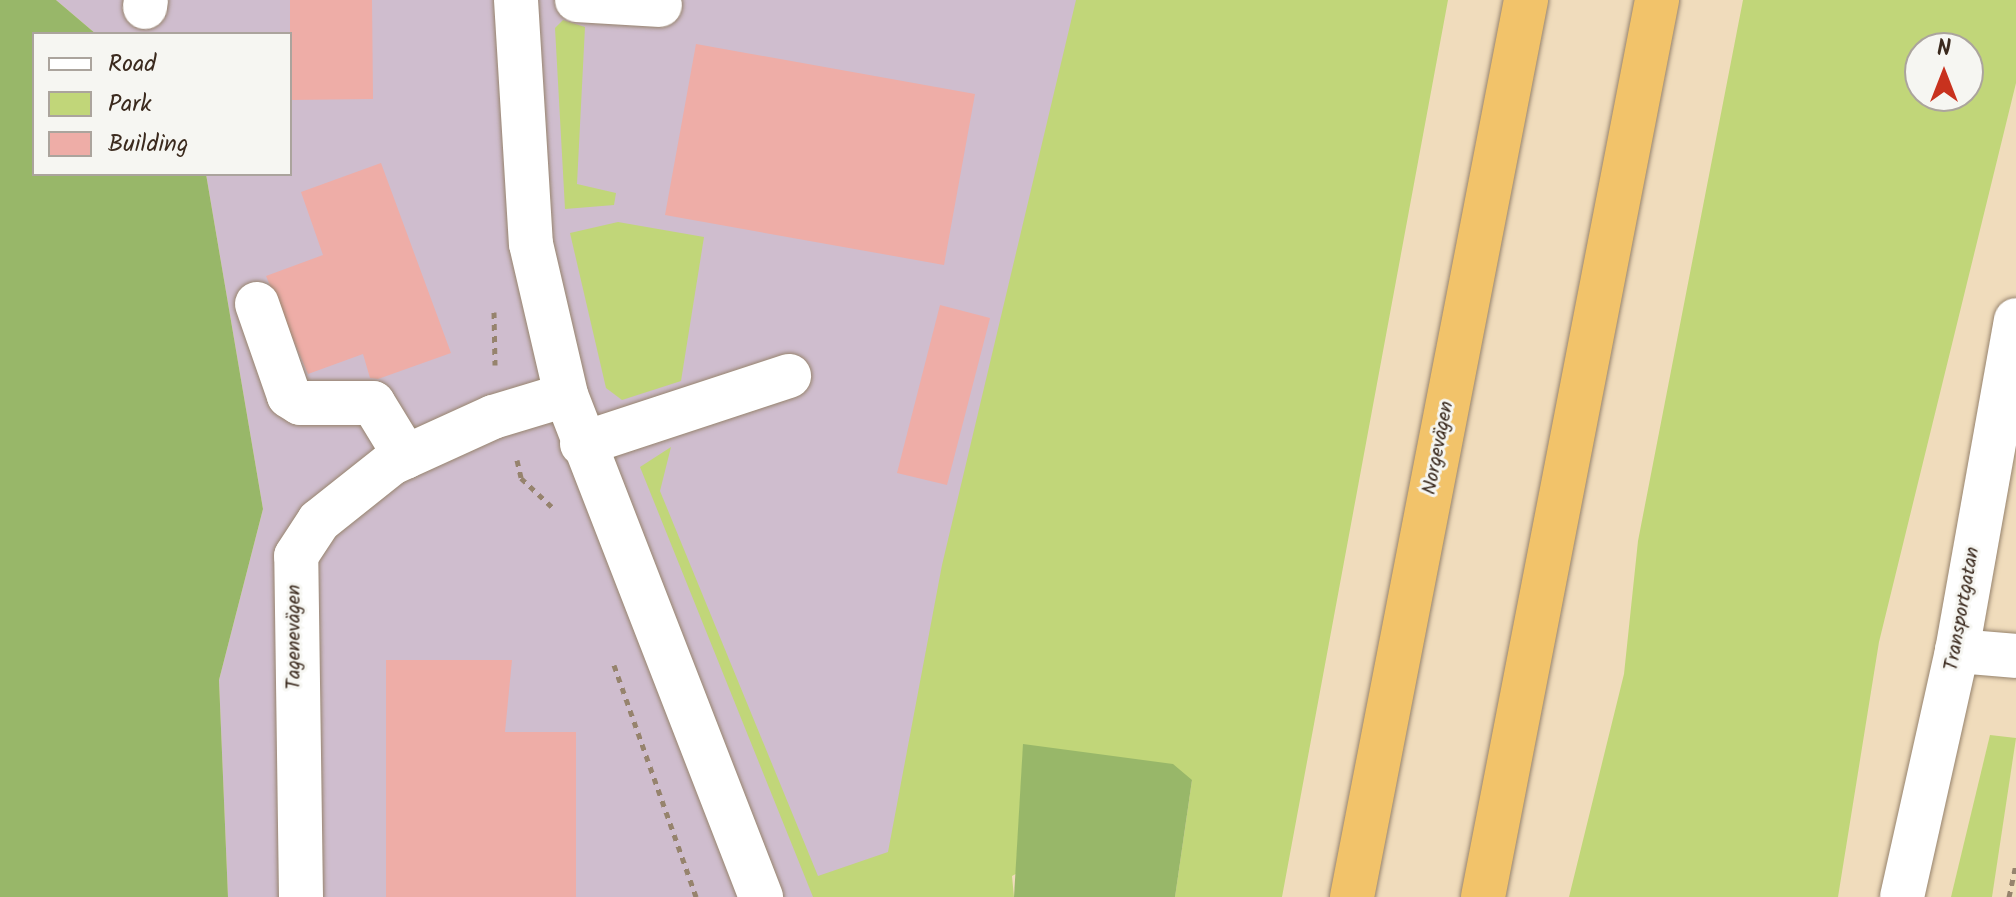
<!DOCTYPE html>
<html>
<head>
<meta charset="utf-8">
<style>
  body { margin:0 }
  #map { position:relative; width:2016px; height:897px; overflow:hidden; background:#f0dcbc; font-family:Kalam,sans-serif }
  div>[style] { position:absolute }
  .industrial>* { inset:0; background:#cfbdce }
  .green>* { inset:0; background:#c1d679 }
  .forest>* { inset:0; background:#98b769 }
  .building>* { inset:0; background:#eeada7 }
  .path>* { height:5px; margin-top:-2.5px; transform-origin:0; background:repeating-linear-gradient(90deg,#96836d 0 6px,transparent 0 12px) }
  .roads { filter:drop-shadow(0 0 2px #96836d) drop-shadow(0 0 2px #96836d) }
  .minor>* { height:44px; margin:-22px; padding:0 22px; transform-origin:22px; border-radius:22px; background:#fff }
  .highway>* { height:44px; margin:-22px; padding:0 22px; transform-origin:22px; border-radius:22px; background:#f2c36a }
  span { translate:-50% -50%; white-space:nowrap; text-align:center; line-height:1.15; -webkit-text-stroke:6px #f6f6f2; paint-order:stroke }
  .street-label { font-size:20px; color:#3b2a1e }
  .legend { position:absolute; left:32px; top:32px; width:260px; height:144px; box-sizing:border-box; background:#f6f6f2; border:2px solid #aba49d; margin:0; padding:10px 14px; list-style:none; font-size:24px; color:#3b2a1e }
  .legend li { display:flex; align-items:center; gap:16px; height:40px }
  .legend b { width:40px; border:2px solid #aba49d }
  .north { position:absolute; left:1904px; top:32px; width:80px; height:80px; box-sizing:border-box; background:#f6f6f2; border:2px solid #aba49d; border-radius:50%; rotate:0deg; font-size:22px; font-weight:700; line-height:32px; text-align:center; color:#3b2a1e }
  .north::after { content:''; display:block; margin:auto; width:28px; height:36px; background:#c8321e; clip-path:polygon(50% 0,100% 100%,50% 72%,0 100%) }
</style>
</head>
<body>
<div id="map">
  <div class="industrial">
    <div style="clip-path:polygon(56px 0,1103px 0,894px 897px,228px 897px,219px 680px,263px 509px,206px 174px,290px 174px,290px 34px,96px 34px)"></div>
  </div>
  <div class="green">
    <div style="clip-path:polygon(1076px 0,1448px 0,1282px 897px,1175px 897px,1192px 780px,1012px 876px,1014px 897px,813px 897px,640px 467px,671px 447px,660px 491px,818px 876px,888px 852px,942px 565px)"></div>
    <div style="clip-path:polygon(evenodd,1743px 0,2016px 0,2016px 83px,1879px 642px,1838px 897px,1569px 897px,1624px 674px,1638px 541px,1743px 0,1920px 48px,1968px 48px,1968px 96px,1920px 96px,1920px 48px)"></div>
    <div style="clip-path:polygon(563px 20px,585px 27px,577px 184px,616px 193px,614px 205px,565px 209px,555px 28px)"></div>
    <div style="clip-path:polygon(618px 222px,704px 237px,681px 381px,622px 400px,606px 388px,570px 233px)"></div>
    <div style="clip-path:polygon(1990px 735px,2016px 738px,1992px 897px,1951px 897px)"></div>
  </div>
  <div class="forest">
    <div style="clip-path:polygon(0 0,56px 0,96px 34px,34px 34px,34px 174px,206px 174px,263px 509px,219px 680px,228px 897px,0 897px)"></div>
    <div style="clip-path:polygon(1023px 744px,1173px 764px,1192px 780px,1175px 897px,1014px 897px)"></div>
  </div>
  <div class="building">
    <div style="clip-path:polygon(290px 0,372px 0,373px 99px,290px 100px)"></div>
    <div style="clip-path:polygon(696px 44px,975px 94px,944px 265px,665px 215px)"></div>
    <div style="clip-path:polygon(381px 163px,451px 353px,378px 379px,370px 378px,363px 354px,308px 374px,266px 276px,323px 255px,301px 192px)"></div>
    <div style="clip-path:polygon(940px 305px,990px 318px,947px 485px,897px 473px)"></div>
    <div style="clip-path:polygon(386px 660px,512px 660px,505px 732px,576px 732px,576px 897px,386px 897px)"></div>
  </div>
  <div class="path">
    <div style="left:494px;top:312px;width:53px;rotate:88.9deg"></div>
    <div style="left:517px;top:460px;width:18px;rotate:77deg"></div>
    <div style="left:521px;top:478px;width:42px;rotate:43.1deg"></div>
    <div style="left:614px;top:665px;width:246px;rotate:70.5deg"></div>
    <div style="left:2009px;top:897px;width:34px;rotate:-78deg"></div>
  </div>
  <div class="roads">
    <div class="minor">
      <div style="left:516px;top:0;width:244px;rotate:86.5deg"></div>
      <div style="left:531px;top:244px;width:155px;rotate:76.9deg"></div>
      <div style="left:566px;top:395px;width:539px;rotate:68.77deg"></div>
      <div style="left:577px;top:0;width:83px;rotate:3.4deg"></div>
      <div style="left:145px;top:7px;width:7px;rotate:-82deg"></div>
      <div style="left:257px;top:304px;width:97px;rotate:70.8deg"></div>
      <div style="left:289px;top:396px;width:13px;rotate:32deg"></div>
      <div style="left:300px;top:403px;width:73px"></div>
      <div style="left:373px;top:403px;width:63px;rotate:58.6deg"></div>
      <div style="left:582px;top:444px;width:218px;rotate:-18.2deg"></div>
      <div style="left:1957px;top:651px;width:59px;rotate:4.8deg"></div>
      <div style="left:301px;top:897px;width:341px;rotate:-90.8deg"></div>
      <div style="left:296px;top:556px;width:42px;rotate:-56.7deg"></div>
      <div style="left:319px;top:521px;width:93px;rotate:-38.5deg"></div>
      <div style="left:392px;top:463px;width:111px;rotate:-24.5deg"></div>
      <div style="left:493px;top:417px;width:76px;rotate:-16.8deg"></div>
      <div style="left:1902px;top:897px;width:252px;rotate:-77.4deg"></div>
      <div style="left:1957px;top:651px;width:336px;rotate:-79.9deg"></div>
    </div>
    <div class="highway">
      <div style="left:1352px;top:897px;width:914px;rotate:-79.02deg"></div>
      <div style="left:1483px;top:897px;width:914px;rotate:-79.02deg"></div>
    </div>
  </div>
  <div class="street-label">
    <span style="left:1439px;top:448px;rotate:-79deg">Norgevägen</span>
    <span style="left:1963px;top:609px;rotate:-80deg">Transportgatan</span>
    <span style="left:295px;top:637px;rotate:-90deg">Tagenevägen</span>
  </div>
  <ul class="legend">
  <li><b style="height:10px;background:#fff"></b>Road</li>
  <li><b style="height:22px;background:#c1d679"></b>Park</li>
  <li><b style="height:22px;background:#eeada7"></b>Building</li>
  </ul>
  <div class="north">N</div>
</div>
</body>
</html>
